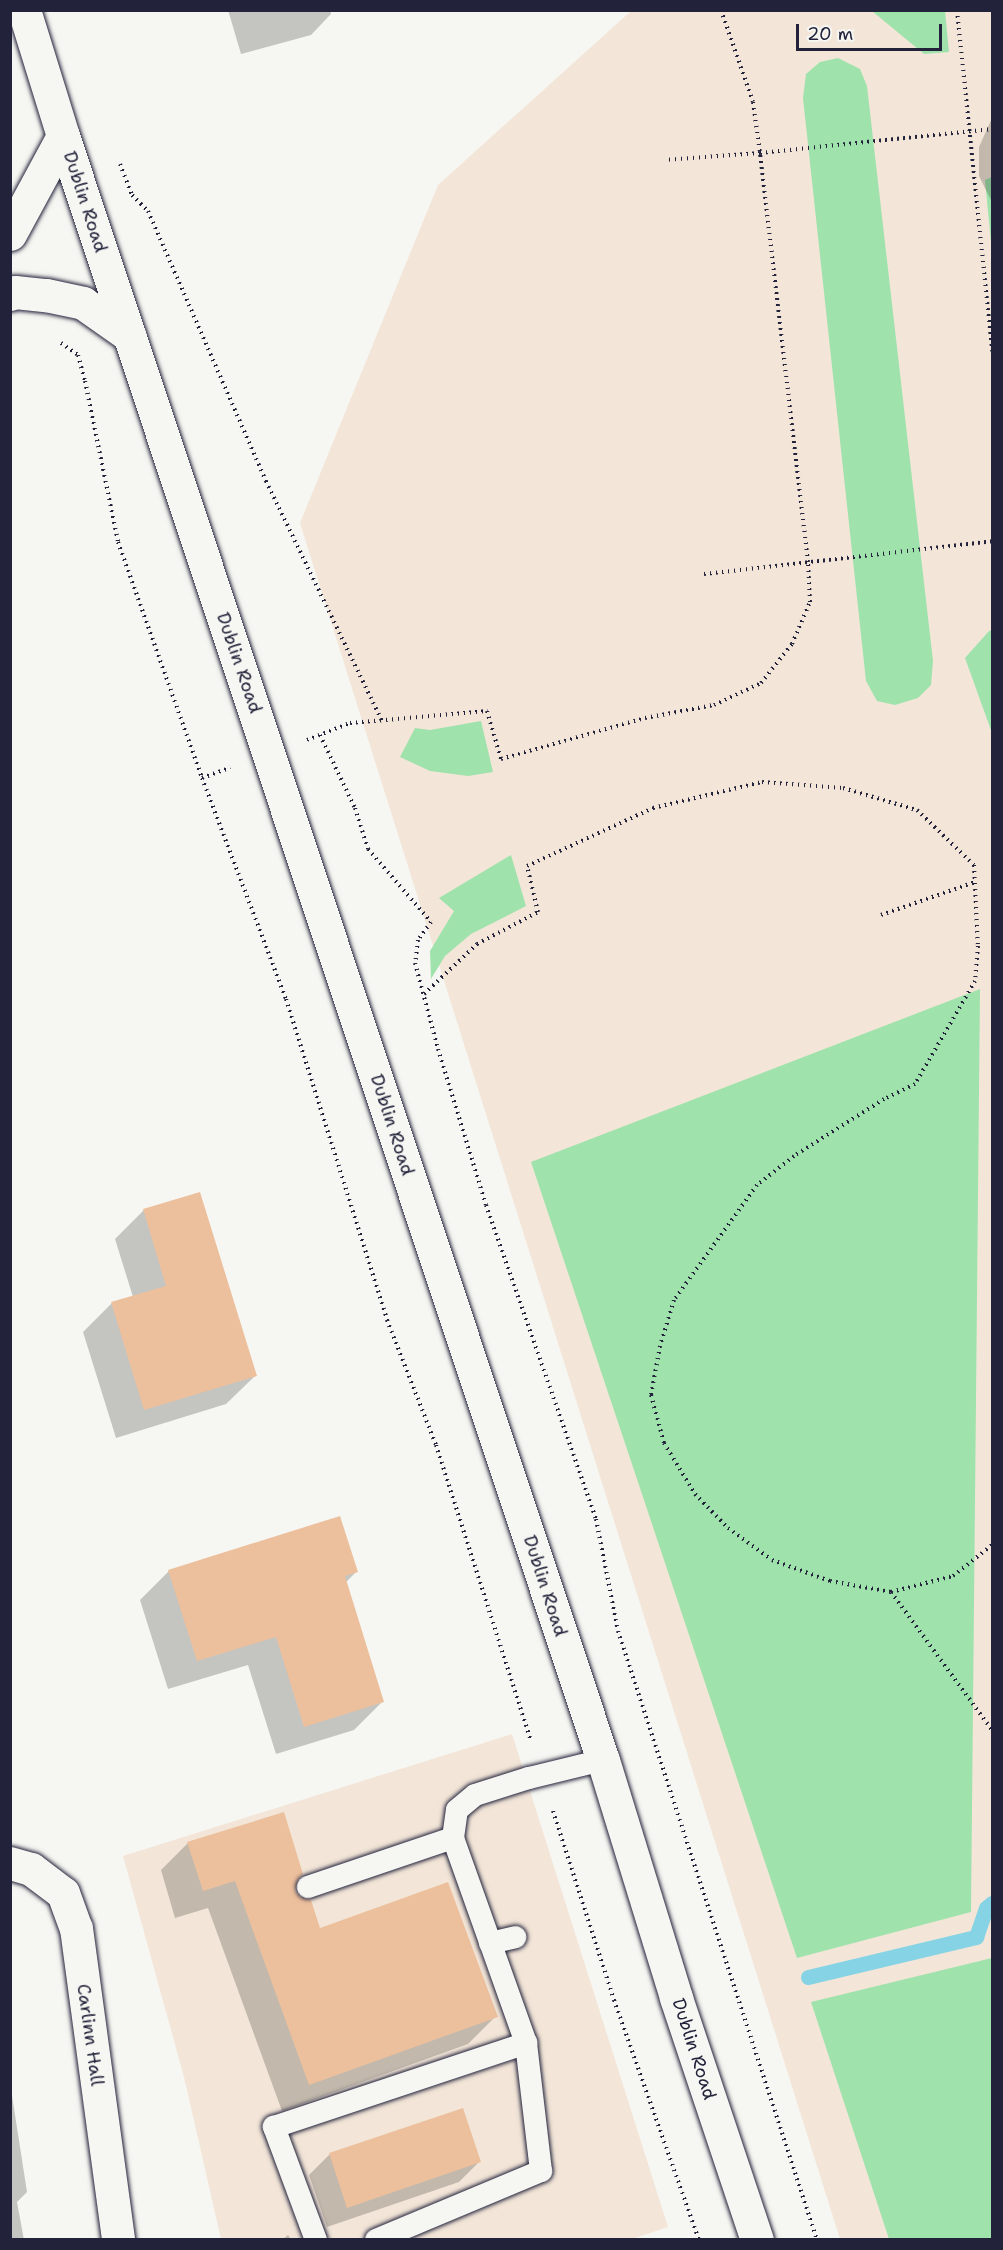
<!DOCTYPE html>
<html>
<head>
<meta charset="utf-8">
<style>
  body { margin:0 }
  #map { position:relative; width:1003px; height:2250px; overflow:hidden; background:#f6f6f2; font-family:"Shantell Sans",sans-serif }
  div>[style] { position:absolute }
  .built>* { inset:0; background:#f3e6d8 }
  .green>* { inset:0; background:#a0e2ac }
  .shadow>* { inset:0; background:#0003 }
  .stream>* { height:15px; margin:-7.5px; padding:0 7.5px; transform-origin:7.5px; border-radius:7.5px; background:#85d3e4 }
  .building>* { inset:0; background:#edc09d }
  .path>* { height:4px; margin-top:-2px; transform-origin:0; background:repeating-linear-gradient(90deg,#22223b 0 1.5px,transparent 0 6px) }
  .roads { filter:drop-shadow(0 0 2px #22223b) drop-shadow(0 0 2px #22223b) }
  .lane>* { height:22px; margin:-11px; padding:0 11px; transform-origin:11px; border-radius:11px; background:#f6f6f2 }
  .street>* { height:33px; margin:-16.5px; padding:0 16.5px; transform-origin:16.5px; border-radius:16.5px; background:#f6f6f2 }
  .secondary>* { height:33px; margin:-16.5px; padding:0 16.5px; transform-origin:16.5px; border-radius:16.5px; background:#f6f6f2 }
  span { translate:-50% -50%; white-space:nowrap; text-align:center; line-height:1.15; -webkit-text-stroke:4.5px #f6f6f2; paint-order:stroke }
  .street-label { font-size:18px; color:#22223b }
  .frame { position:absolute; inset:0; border:12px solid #22223b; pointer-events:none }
  .scale { position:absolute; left:796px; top:24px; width:146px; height:27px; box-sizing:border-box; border:3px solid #22223b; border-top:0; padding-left:8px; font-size:18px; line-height:21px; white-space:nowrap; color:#22223b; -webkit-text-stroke:4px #f6f6f2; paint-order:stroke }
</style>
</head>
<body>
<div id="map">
  <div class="built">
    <div style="clip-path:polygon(631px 11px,992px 11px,992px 2239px,840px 2239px,300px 523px,438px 185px)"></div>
    <div style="clip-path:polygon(512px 1734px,668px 2227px,629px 2240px,221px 2239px,184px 2077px,123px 1856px)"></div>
  </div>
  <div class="green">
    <div style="clip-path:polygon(872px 11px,945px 11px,949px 52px,924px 54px)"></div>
    <div style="clip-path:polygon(838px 58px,860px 69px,867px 86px,933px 661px,931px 685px,918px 698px,895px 705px,877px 701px,866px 681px,803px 98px,806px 74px,820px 62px)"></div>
    <div style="clip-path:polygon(992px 177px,992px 253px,985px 180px)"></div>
    <div style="clip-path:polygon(992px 630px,992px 733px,965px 658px,989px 631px)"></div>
    <div style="clip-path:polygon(481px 721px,493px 772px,468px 776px,430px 771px,400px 757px,415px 728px,430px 730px)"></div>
    <div style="clip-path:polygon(511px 855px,526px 906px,471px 934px,445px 956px,431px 979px,430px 951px,454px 911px,439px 898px)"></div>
    <div style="clip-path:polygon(980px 989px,971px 1912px,797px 1958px,531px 1162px)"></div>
    <div style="clip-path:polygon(992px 1958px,992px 2239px,889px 2239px,811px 2002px)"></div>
  </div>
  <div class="shadow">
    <div style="clip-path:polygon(228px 10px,330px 10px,331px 14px,311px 35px,241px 54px)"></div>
    <div style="clip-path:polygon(992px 118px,992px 202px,979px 176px,979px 147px)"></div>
    <div style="clip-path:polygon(144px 1210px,255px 1376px,226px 1404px,116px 1438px,83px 1332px,112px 1303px,133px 1297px,115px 1239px)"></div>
    <div style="clip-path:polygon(169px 1571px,356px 1572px,345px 1583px,383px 1701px,354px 1730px,276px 1754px,248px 1665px,168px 1689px,140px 1600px)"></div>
    <div style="clip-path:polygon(188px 1843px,296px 1880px,294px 1891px,319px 1930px,496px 2016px,468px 2044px,282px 2111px,208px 1908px,175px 1918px,161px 1870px)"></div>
    <div style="clip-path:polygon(11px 2089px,27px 2192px,17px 2202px,24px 2240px,10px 2240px)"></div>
    <div style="clip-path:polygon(462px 2110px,479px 2162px,459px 2182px,327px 2227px,309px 2175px,329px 2155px)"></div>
    <div style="clip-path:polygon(288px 2235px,291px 2240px,282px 2240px)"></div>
  </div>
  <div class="stream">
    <div style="left:808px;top:1977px;width:173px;rotate:-13.4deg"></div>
    <div style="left:976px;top:1937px;width:31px;rotate:-71deg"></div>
    <div style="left:986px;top:1908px;width:8px;rotate:-40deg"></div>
  </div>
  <div class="building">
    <div style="clip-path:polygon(200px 1192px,257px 1376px,144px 1410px,111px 1302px,166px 1286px,143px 1209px)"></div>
    <div style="clip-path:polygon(340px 1516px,358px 1572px,345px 1576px,384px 1702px,304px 1727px,276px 1637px,197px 1661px,168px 1570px)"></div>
    <div style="clip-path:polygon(284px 1812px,303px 1874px,298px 1879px,295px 1891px,300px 1897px,311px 1900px,320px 1928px,448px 1882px,498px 2017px,309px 2085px,235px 1881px,203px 1891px,187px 1842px)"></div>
    <div style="clip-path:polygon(463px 2108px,481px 2162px,347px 2208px,329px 2153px)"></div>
  </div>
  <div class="path">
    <div style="left:721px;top:10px;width:97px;rotate:70.8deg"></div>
    <div style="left:753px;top:102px;width:51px;rotate:82.2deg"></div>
    <div style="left:760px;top:153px;width:233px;rotate:-5.9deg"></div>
    <div style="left:957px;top:10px;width:343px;rotate:84.1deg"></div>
    <div style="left:120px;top:164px;width:33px;rotate:69deg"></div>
    <div style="left:132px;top:195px;width:23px;rotate:45deg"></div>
    <div style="left:148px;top:211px;width:295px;rotate:66.4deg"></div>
    <div style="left:266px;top:481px;width:267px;rotate:64.2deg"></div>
    <div style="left:61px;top:343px;width:21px;rotate:35deg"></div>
    <div style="left:78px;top:355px;width:27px;rotate:75deg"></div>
    <div style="left:85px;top:381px;width:164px;rotate:78.4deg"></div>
    <div style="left:118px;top:542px;width:251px;rotate:70.4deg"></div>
    <div style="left:202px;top:778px;width:236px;rotate:69.2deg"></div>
    <div style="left:286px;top:999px;width:337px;rotate:72.5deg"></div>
    <div style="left:387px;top:1320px;width:134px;rotate:68.6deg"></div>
    <div style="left:436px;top:1445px;width:311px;rotate:72.2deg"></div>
    <div style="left:704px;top:574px;width:290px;rotate:-6.5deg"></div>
    <div style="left:320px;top:735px;width:81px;rotate:64.4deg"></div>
    <div style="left:355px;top:808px;width:43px;rotate:72.4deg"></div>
    <div style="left:368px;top:849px;width:96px;rotate:49.2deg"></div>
    <div style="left:431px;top:922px;width:22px;rotate:126deg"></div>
    <div style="left:418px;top:940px;width:23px;rotate:97deg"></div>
    <div style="left:415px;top:963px;width:89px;rotate:75deg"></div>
    <div style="left:438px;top:1049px;width:163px;rotate:72.9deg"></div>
    <div style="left:486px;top:1205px;width:333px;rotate:70.7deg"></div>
    <div style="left:596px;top:1519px;width:114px;rotate:78.9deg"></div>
    <div style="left:618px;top:1631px;width:641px;rotate:71.9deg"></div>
    <div style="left:307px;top:740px;width:46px;rotate:-21.6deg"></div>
    <div style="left:350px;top:723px;width:138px;rotate:-5deg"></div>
    <div style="left:487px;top:711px;width:50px;rotate:73.7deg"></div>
    <div style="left:501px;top:759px;width:150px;rotate:-15.9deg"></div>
    <div style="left:645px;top:718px;width:70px;rotate:-10.7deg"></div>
    <div style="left:714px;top:705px;width:52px;rotate:-25.1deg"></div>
    <div style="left:761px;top:683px;width:50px;rotate:-51.5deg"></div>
    <div style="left:792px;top:644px;width:46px;rotate:-66.8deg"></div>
    <div style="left:810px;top:602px;width:40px;rotate:-92.9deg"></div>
    <div style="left:808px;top:562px;width:412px;rotate:-96.7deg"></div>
    <div style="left:760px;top:153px;width:96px;rotate:175.8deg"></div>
    <div style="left:202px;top:778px;width:30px;rotate:-20deg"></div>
    <div style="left:881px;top:915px;width:100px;rotate:-19.3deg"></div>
    <div style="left:424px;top:994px;width:73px;rotate:-43.3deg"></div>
    <div style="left:477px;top:944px;width:69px;rotate:-27.7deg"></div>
    <div style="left:538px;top:912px;width:47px;rotate:-103.4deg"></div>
    <div style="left:527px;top:866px;width:139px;rotate:-24.7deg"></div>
    <div style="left:653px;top:808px;width:112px;rotate:-13.4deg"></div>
    <div style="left:762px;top:782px;width:81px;rotate:4.2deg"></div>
    <div style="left:843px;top:788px;width:77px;rotate:16.6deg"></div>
    <div style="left:917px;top:810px;width:79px;rotate:44deg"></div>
    <div style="left:974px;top:865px;width:81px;rotate:87.2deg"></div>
    <div style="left:978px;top:946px;width:35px;rotate:95deg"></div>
    <div style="left:975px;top:981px;width:119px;rotate:120.2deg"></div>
    <div style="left:915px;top:1084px;width:34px;rotate:154deg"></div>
    <div style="left:884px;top:1099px;width:107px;rotate:147.7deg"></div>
    <div style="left:794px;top:1156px;width:47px;rotate:141.9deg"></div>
    <div style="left:757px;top:1185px;width:142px;rotate:125.8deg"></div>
    <div style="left:674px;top:1300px;width:48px;rotate:106.9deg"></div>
    <div style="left:660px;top:1346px;width:50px;rotate:100.4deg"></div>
    <div style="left:651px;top:1395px;width:50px;rotate:74.8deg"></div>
    <div style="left:664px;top:1443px;width:60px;rotate:58.7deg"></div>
    <div style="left:695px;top:1494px;width:47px;rotate:45.9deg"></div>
    <div style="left:728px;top:1528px;width:54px;rotate:36deg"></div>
    <div style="left:772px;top:1560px;width:62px;rotate:19.9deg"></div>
    <div style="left:830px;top:1581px;width:62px;rotate:10.2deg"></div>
    <div style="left:891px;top:1592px;width:64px;rotate:-14.5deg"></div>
    <div style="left:953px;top:1576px;width:50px;rotate:-38.5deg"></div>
    <div style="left:891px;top:1592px;width:171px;rotate:53.8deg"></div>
    <div style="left:553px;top:1811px;width:199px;rotate:72.1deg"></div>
    <div style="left:614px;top:2000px;width:255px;rotate:70.5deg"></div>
  </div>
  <div class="roads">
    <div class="lane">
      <div style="left:308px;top:1887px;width:153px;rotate:-18.7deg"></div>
      <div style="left:490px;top:1943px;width:26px;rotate:-13deg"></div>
      <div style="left:316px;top:2240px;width:121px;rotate:-110.4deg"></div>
      <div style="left:274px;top:2127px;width:266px;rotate:-18.4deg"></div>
      <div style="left:376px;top:2240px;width:179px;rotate:-22.7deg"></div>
      <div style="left:541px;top:2171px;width:129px;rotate:-96.7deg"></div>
      <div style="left:526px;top:2043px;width:218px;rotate:-109.6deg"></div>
      <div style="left:453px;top:1838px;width:28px;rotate:-82deg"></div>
      <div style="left:457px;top:1810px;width:23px;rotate:-40deg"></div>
      <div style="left:475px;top:1795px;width:57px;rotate:-17.5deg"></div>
      <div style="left:529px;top:1778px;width:76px;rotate:-13.7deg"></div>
    </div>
    <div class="street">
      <div style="left:10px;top:234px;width:111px;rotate:-61.6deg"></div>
      <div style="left:10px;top:294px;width:5px;rotate:-22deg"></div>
      <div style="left:15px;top:292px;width:31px;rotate:6deg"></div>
      <div style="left:46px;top:295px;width:38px;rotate:12deg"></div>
      <div style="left:83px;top:303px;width:57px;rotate:35.1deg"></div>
      <div style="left:10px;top:1863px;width:22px;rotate:16deg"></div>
      <div style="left:31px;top:1869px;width:40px;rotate:37deg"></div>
      <div style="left:63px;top:1893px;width:37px;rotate:70deg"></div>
      <div style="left:76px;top:1928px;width:315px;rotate:82.3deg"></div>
    </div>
    <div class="secondary">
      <div style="left:24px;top:10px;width:132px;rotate:72.8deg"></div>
      <div style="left:63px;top:136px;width:1711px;rotate:71.61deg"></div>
      <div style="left:603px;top:1760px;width:249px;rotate:72.9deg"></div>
      <div style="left:676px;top:1998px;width:255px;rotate:71.5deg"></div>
    </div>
  </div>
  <div class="street-label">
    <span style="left:85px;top:202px;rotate:72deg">Dublin Road</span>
    <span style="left:239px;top:663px;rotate:71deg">Dublin Road</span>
    <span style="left:392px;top:1125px;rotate:72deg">Dublin Road</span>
    <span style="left:545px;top:1586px;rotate:72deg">Dublin Road</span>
    <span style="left:90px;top:2035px;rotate:82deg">Carlinn Hall</span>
    <span style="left:694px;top:2049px;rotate:72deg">Dublin Road</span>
  </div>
  <div class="frame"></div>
  <div class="scale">20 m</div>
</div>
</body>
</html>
